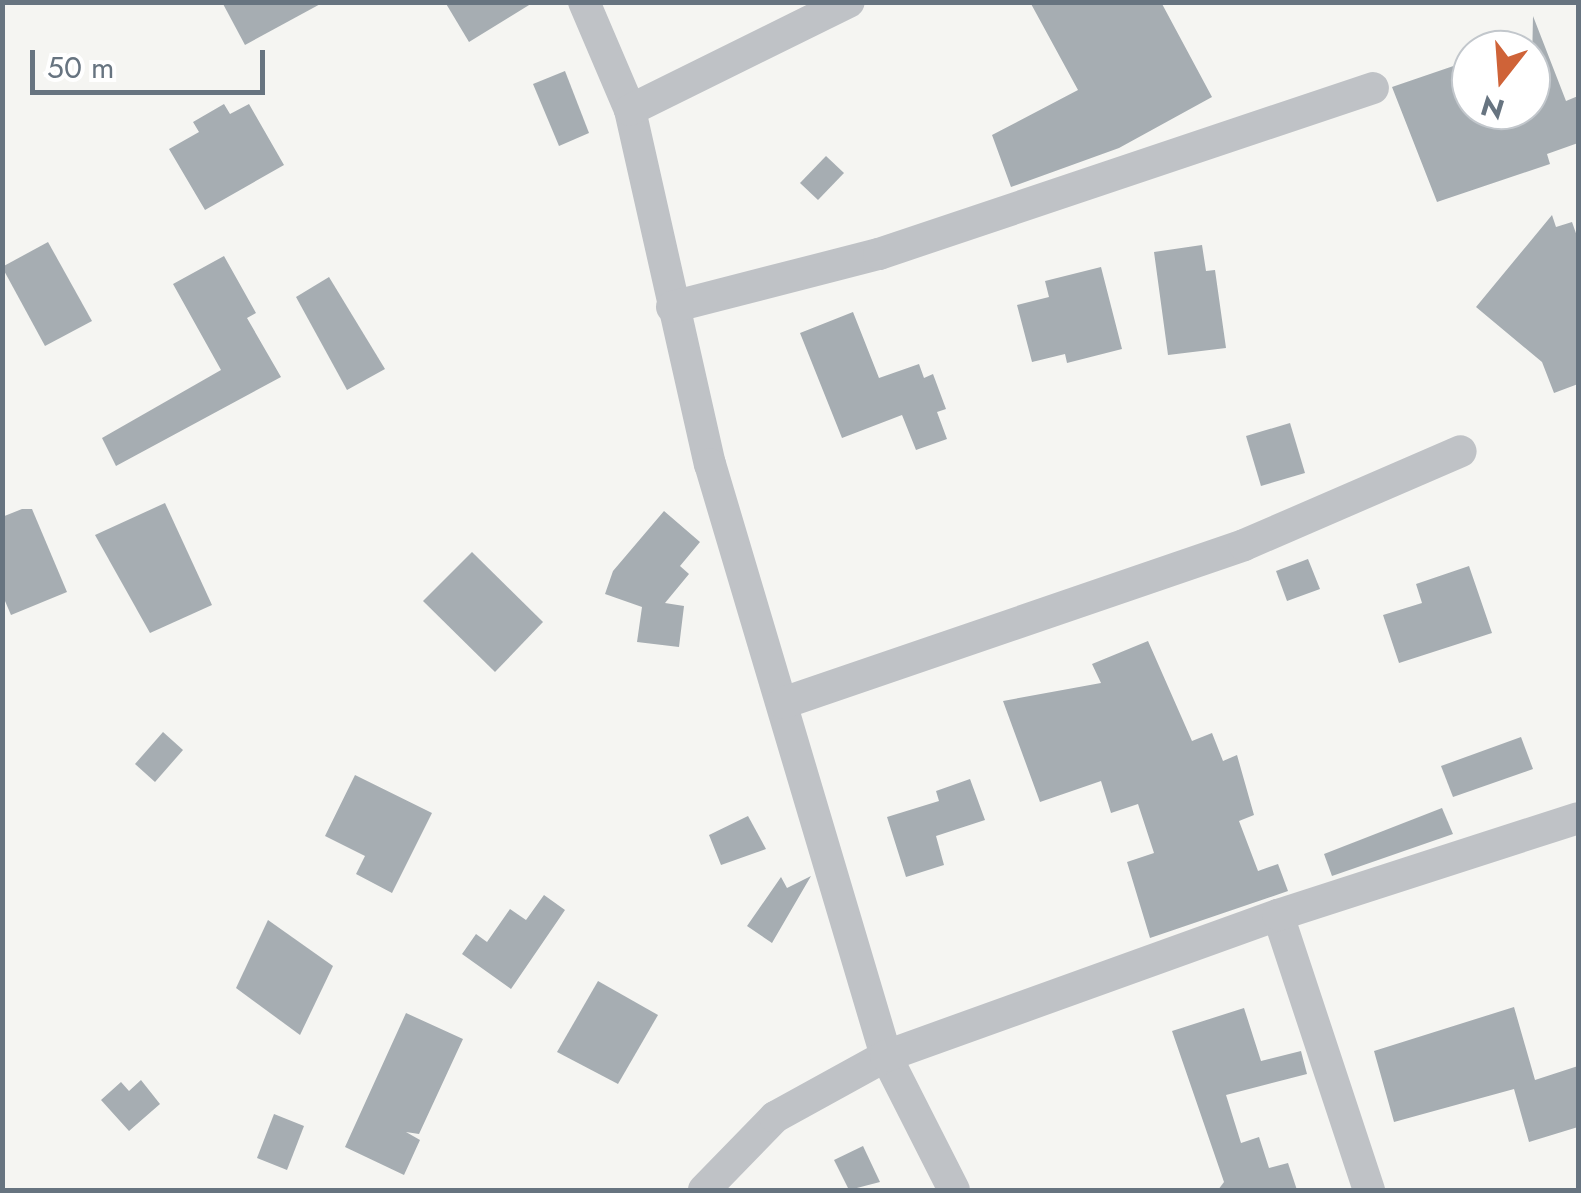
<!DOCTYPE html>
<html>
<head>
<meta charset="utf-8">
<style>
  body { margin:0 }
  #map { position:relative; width:1581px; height:1193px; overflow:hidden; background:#f5f5f2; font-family:Jost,sans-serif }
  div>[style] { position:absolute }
  .building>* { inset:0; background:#a6adb2 }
  .minor>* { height:32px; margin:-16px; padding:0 16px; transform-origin:16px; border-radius:16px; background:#bfc2c6 }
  span { translate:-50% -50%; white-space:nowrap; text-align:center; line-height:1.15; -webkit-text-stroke:10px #fff; paint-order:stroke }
  .frame { position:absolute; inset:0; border:5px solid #677480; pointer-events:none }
  .north { position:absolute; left:1451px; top:30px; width:100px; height:100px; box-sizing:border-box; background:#fff; border:2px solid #c2c7cc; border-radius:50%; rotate:197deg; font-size:28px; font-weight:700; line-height:40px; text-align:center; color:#677480 }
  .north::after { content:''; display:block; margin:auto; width:35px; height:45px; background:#cf6338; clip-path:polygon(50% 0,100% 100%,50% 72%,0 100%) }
  .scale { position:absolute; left:30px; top:50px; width:235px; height:45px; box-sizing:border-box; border:5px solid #677480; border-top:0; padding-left:12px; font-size:30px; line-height:35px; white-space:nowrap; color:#677480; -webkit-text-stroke:8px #fff; paint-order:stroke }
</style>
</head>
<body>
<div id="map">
  <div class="building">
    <div style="clip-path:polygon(222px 2px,324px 2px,245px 45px)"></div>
    <div style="clip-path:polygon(445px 2px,534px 2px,469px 42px)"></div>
    <div style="clip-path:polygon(1030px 2px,1161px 2px,1212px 97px,1119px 148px,1011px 187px,992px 135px,1078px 90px)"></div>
    <div style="clip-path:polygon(1533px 16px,1566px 101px,1578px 96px,1578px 143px,1547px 154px,1550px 164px,1437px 202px,1392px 87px,1471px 60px,1471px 110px,1531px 110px)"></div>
    <div style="clip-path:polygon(565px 71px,589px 133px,559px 146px,533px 84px)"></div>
    <div style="clip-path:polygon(224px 104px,230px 114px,249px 104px,284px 165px,205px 210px,169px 149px,199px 132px,193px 122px)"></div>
    <div style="clip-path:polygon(826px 156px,844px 173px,818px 200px,800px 183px)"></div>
    <div style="clip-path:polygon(1552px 215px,1556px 227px,1572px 222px,1578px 239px,1578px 384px,1554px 393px,1542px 362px,1476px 307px)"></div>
    <div style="clip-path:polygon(48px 242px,92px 321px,45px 346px,2px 267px)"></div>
    <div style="clip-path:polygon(1202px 245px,1206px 271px,1215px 270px,1226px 348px,1168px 355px,1154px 252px)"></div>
    <div style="clip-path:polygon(224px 256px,256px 313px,247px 318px,281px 377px,116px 466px,102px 438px,221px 370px,173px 284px)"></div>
    <div style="clip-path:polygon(1101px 267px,1122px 349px,1067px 363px,1065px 354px,1032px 362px,1017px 305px,1049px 297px,1045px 281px)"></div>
    <div style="clip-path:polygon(329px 277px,385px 369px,347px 390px,296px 297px)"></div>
    <div style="clip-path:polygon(853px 312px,879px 378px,919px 364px,924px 378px,933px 374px,946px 409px,937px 412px,947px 439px,916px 450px,902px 415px,842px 438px,800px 333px)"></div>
    <div style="clip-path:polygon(1290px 423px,1305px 473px,1261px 486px,1246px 436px)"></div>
    <div style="clip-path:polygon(165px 503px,212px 605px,150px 633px,95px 535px)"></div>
    <div style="clip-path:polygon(22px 509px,32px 509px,67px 592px,11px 615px,2px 594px,2px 517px)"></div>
    <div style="clip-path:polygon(664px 511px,700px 542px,680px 566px,689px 574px,665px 603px,684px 606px,679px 647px,637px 642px,642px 607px,605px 594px,613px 571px)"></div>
    <div style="clip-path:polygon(472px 552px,543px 622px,495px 672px,423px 601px)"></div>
    <div style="clip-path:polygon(1308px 559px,1320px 589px,1287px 601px,1276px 571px)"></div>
    <div style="clip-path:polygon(1469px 566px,1492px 633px,1399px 663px,1383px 615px,1422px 603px,1416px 584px)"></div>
    <div style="clip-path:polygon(1148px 641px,1192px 741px,1212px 733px,1223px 761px,1237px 755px,1254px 815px,1239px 821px,1258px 871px,1278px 864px,1288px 891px,1150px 938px,1127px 862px,1154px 853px,1138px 804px,1111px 813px,1101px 781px,1040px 802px,1003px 701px,1101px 683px,1092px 664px)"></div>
    <div style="clip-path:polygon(163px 732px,183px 750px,155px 782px,135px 764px)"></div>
    <div style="clip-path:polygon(1521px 737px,1533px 769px,1453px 797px,1441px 766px)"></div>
    <div style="clip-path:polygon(355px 775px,432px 813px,392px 893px,356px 874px,365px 856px,325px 836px)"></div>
    <div style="clip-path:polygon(970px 779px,985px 820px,936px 836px,944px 865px,906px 877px,887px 817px,939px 801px,936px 791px)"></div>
    <div style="clip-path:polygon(1442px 808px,1453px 834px,1332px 876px,1324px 854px)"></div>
    <div style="clip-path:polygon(748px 816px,766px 849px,721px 865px,709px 835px)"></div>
    <div style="clip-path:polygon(811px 876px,772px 943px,747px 926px,781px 877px,787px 888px)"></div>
    <div style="clip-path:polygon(544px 895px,565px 910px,511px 989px,462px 954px,476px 934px,487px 942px,510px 909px,526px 920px)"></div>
    <div style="clip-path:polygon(268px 920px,333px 966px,300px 1035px,236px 988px)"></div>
    <div style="clip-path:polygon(598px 981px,658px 1015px,618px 1084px,557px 1052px)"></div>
    <div style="clip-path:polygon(1514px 1007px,1535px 1080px,1578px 1066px,1578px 1127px,1529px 1142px,1514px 1089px,1394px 1122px,1374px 1051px)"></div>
    <div style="clip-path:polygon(1244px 1008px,1261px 1061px,1301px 1051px,1307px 1074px,1226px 1095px,1241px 1143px,1259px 1137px,1269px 1168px,1288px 1163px,1297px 1190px,1218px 1190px,1224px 1182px,1172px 1031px)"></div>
    <div style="clip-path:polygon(406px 1013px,463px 1039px,419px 1134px,406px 1132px,420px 1140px,404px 1175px,345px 1147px)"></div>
    <div style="clip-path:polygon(141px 1080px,160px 1104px,129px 1131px,101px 1100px,121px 1082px,129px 1091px)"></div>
    <div style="clip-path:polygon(274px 1114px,304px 1126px,287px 1170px,257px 1158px)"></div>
    <div style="clip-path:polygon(863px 1146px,880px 1182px,849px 1190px,834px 1160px)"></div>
  </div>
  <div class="minor">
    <div style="left:584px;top:2px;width:117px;rotate:66.9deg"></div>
    <div style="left:630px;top:110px;width:363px;rotate:77.3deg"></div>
    <div style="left:710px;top:464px;width:618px;rotate:73.44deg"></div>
    <div style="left:886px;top:1056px;width:150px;rotate:63.1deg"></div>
    <div style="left:630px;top:110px;width:244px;rotate:-26.3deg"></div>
    <div style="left:672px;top:307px;width:214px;rotate:-14.4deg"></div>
    <div style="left:879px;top:254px;width:521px;rotate:-18.57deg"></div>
    <div style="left:783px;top:703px;width:487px;rotate:-18.9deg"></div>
    <div style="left:1244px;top:545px;width:236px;rotate:-23.4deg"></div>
    <div style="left:1278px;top:915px;width:290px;rotate:71.7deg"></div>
    <div style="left:704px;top:1190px;width:102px;rotate:-45.8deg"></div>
    <div style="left:775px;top:1117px;width:127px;rotate:-28.8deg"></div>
    <div style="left:886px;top:1056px;width:417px;rotate:-19.8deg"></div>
    <div style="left:1278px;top:915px;width:315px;rotate:-17.9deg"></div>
  </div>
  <div class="frame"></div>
  <div class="north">N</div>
  <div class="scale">50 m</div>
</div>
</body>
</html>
